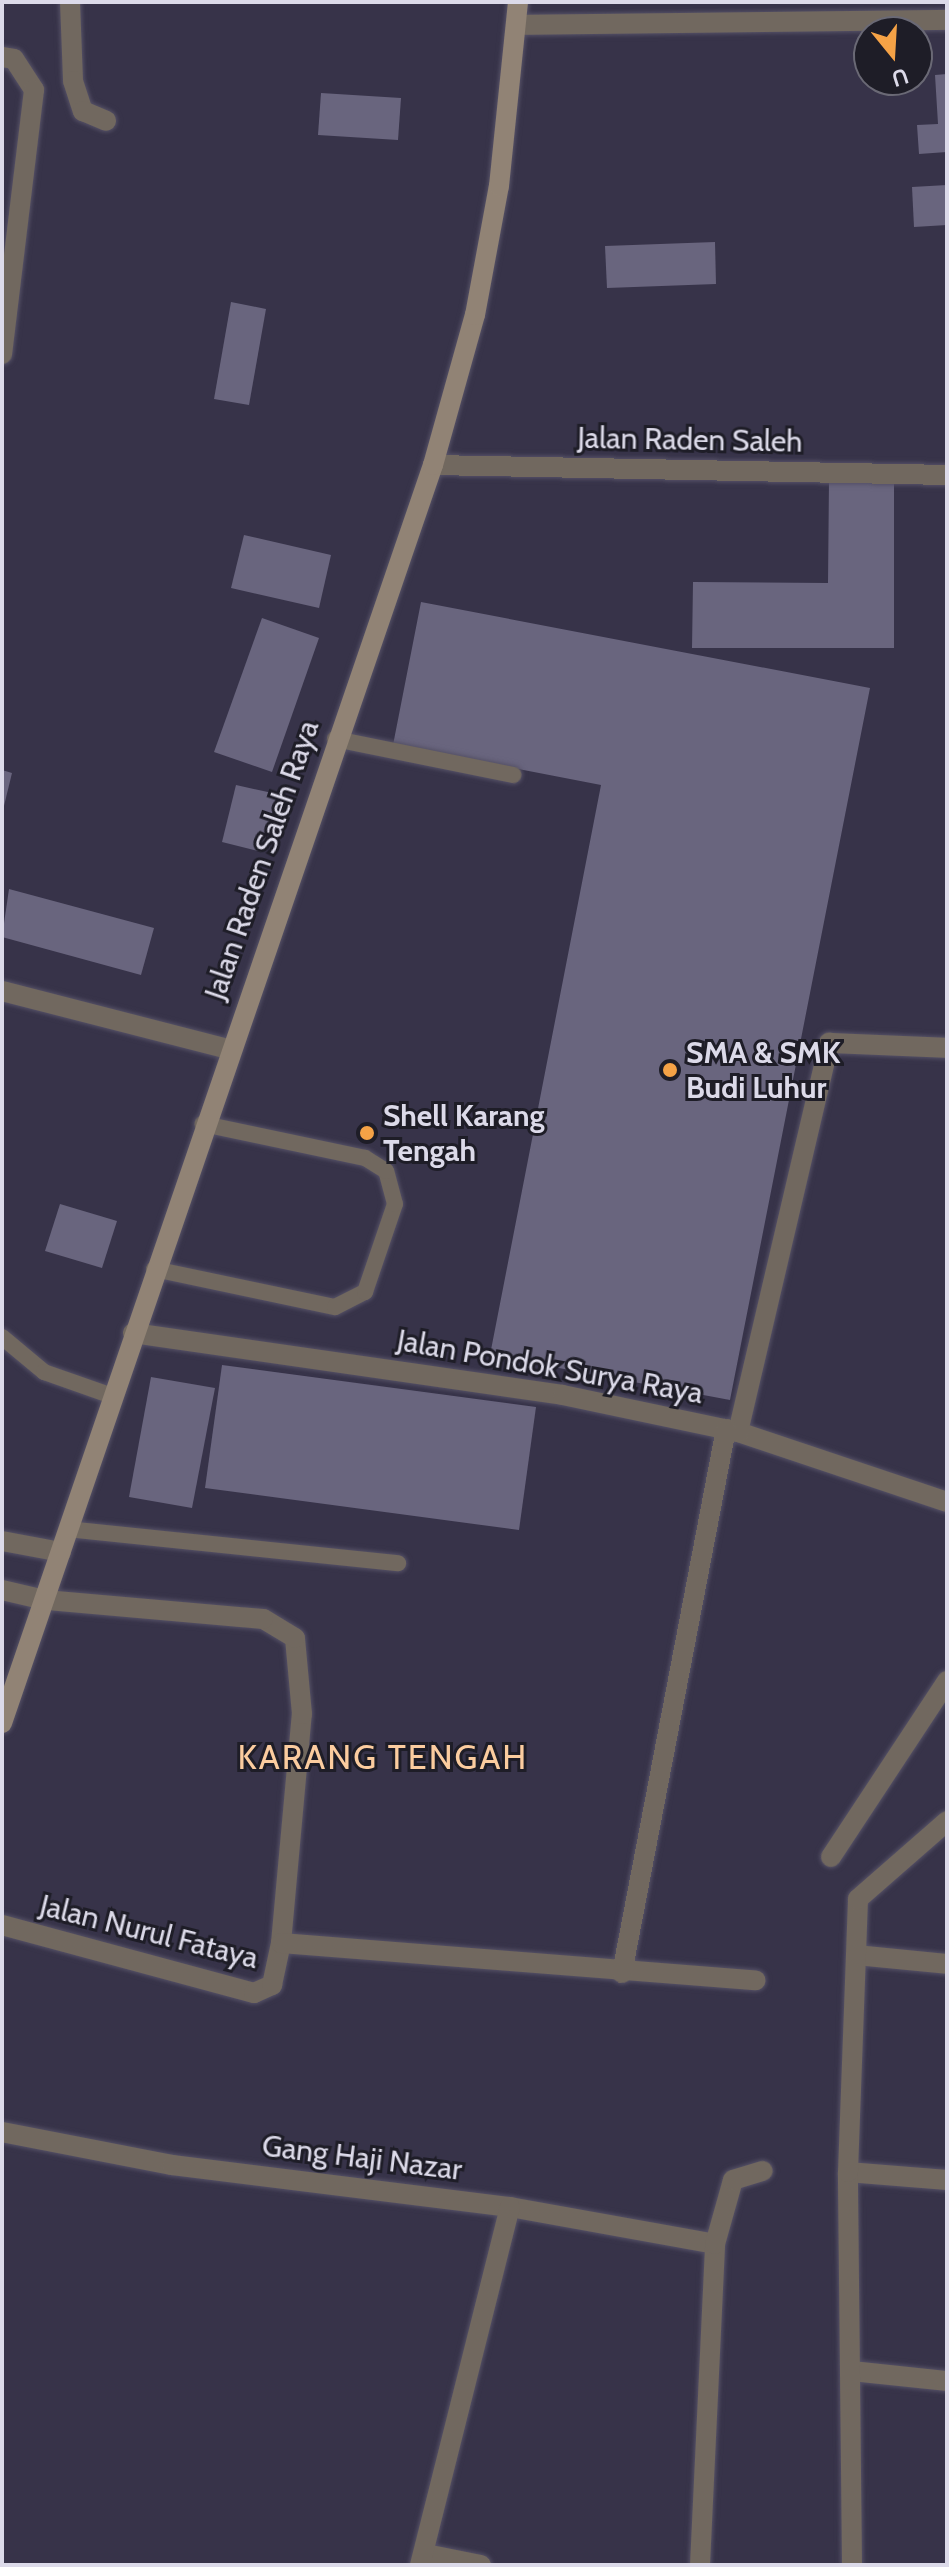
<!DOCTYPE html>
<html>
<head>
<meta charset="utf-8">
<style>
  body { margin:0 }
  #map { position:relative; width:949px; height:2567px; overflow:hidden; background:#373349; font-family:Cabin,sans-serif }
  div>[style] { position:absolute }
  .building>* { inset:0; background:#69657e }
  .roads { filter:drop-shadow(0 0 2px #555166) drop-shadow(0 0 2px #555166) }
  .service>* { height:16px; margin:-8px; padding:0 8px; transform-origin:8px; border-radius:8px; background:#71685f }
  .minor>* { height:20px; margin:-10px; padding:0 10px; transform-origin:10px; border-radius:10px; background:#71685f }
  .tertiary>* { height:20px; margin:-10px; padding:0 10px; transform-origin:10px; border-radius:10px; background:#71685f }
  .secondary>* { height:20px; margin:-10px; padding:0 10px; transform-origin:10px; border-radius:10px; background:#918375 }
  .dots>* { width:22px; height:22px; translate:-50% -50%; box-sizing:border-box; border:4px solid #1e1d27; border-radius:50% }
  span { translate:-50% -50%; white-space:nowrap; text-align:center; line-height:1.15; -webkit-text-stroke:6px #1e1d27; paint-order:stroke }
  .street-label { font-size:30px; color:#dcdae9 }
  .poi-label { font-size:30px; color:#dcdae9; font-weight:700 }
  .left { translate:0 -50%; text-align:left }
  .quarter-label { font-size:34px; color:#fbcc9f; letter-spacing:2px }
  .frame { position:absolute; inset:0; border:4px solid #dcdae9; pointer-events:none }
  .north { position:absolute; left:853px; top:16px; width:80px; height:80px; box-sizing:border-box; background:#1e1d27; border:2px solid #6a6975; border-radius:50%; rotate:162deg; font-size:22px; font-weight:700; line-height:32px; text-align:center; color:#dcdae9 }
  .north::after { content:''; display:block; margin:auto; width:28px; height:36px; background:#f5a246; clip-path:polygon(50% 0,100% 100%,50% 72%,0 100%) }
</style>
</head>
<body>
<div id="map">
  <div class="building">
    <div style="clip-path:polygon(947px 74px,947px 152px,919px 154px,917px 125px,938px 124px,935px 75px)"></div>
    <div style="clip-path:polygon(321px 93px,401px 98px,398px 140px,318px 135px)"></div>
    <div style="clip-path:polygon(947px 185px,947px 225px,914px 227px,912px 187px)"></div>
    <div style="clip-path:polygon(715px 242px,716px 284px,607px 288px,605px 246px)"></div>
    <div style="clip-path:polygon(231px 302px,266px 309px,249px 405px,214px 399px)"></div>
    <div style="clip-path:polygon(829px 479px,894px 479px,894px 648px,692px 648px,693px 582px,828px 583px)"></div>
    <div style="clip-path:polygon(244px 535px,331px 555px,319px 608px,231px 588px)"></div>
    <div style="clip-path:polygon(421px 602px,870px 688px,730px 1400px,490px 1355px,601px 785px,393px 745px)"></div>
    <div style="clip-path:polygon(262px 618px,319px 638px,272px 772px,214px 752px)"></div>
    <div style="clip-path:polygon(2px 770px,12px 773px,3px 810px,2px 810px)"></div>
    <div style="clip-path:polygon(236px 785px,277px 794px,262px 852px,222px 842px)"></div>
    <div style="clip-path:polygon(9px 889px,154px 928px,141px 975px,2px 937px)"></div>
    <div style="clip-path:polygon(60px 1204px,117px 1221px,102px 1268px,45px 1251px)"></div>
    <div style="clip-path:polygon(222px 1365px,536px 1407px,519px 1530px,205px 1488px)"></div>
    <div style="clip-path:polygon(151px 1377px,215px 1388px,192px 1508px,129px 1497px)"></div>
  </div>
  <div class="roads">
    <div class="service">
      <div style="left:335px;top:739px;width:182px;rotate:11.4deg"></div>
      <div style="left:154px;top:1269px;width:185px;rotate:11.9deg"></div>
      <div style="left:335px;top:1307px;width:34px;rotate:-27deg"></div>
      <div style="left:365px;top:1292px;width:93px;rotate:-71.2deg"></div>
      <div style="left:395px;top:1204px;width:34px;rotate:-105deg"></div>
      <div style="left:386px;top:1171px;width:25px;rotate:-148deg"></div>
      <div style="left:365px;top:1158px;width:166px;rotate:-168.1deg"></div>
      <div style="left:2px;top:1337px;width:55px;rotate:39.8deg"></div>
      <div style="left:44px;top:1372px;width:72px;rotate:19.4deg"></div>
      <div style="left:67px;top:1529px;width:333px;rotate:5.9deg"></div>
    </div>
    <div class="minor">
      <div style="left:70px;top:2px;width:79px;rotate:87.8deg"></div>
      <div style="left:73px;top:81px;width:32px;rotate:72deg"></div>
      <div style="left:83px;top:111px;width:25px;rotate:23deg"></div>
      <div style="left:518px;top:25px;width:429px;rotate:-0.7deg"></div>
      <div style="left:2px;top:57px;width:12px;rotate:9deg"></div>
      <div style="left:14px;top:59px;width:37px;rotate:57deg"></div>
      <div style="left:34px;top:90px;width:266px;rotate:96.9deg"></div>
      <div style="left:433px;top:465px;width:514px;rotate:1.11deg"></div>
      <div style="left:2px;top:991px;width:233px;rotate:14.4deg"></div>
      <div style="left:133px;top:1333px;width:434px;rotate:8.2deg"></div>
      <div style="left:563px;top:1395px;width:179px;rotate:11.9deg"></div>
      <div style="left:738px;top:1432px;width:220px;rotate:18.5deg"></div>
      <div style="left:738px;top:1432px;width:400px;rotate:-76.8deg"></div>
      <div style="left:829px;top:1043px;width:118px;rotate:2.4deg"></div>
      <div style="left:831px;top:1857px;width:211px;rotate:-56.6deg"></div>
      <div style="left:2px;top:1925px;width:261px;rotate:15.1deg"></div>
      <div style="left:254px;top:1993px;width:20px;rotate:-24deg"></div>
      <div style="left:272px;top:1985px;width:43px;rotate:-77.9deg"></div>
      <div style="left:281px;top:1943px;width:230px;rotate:-84.8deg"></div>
      <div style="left:302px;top:1714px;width:76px;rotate:-95.3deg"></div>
      <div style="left:295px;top:1638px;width:37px;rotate:-149deg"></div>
      <div style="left:263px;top:1619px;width:219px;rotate:-175deg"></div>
      <div style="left:281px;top:1943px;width:476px;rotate:4.5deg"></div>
      <div style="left:856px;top:1955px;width:91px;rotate:5.6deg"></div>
      <div style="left:622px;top:1973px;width:554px;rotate:-79.18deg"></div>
      <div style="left:2px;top:2132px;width:173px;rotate:11deg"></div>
      <div style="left:172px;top:2165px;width:341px;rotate:7.1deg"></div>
      <div style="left:510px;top:2207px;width:208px;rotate:10.2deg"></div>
      <div style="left:848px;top:2172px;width:99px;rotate:4.6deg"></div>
      <div style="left:852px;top:2371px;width:96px;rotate:6deg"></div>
      <div style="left:426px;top:2554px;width:56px;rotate:11.3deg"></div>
      <div style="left:420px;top:2565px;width:369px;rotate:-75.9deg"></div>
      <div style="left:700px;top:2565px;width:321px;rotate:-87.3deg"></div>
      <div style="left:715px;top:2244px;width:66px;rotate:-74.3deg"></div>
      <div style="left:733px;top:2180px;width:31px;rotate:-17deg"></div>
      <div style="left:852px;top:2565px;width:393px;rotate:-90.6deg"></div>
      <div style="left:848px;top:2172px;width:273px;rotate:-87.9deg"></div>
      <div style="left:858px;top:1899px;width:118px;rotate:-41.2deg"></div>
    </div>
    <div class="tertiary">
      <div style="left:2px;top:1541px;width:60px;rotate:10.6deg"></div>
      <div style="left:2px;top:1590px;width:44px;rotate:13.1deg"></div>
    </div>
    <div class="secondary">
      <div style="left:2px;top:1723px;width:1330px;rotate:-71.09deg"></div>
      <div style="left:433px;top:465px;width:156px;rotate:-74.4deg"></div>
      <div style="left:475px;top:315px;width:131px;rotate:-79.5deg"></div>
      <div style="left:499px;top:186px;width:185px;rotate:-84.1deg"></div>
    </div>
  </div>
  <div class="dots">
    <div style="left:670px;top:1070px;background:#f5a246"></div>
    <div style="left:367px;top:1133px;background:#f5a246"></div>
  </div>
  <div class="street-label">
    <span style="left:690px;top:440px;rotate:1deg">Jalan Raden Saleh</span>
    <span style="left:262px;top:860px;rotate:-71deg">Jalan Raden Saleh Raya</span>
    <span style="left:550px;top:1367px;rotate:10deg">Jalan Pondok Surya Raya</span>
    <span style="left:149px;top:1932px;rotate:14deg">Jalan Nurul Fataya</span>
    <span style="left:362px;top:2158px;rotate:7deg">Gang Haji Nazar</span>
  </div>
  <div class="poi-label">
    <span class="left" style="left:686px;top:1070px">SMA &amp; SMK<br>Budi Luhur</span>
    <span class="left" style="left:383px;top:1133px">Shell Karang<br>Tengah</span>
  </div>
  <div class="quarter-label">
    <span style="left:383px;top:1758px">KARANG TENGAH</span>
  </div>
  <div class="frame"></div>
  <div class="north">U</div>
</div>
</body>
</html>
